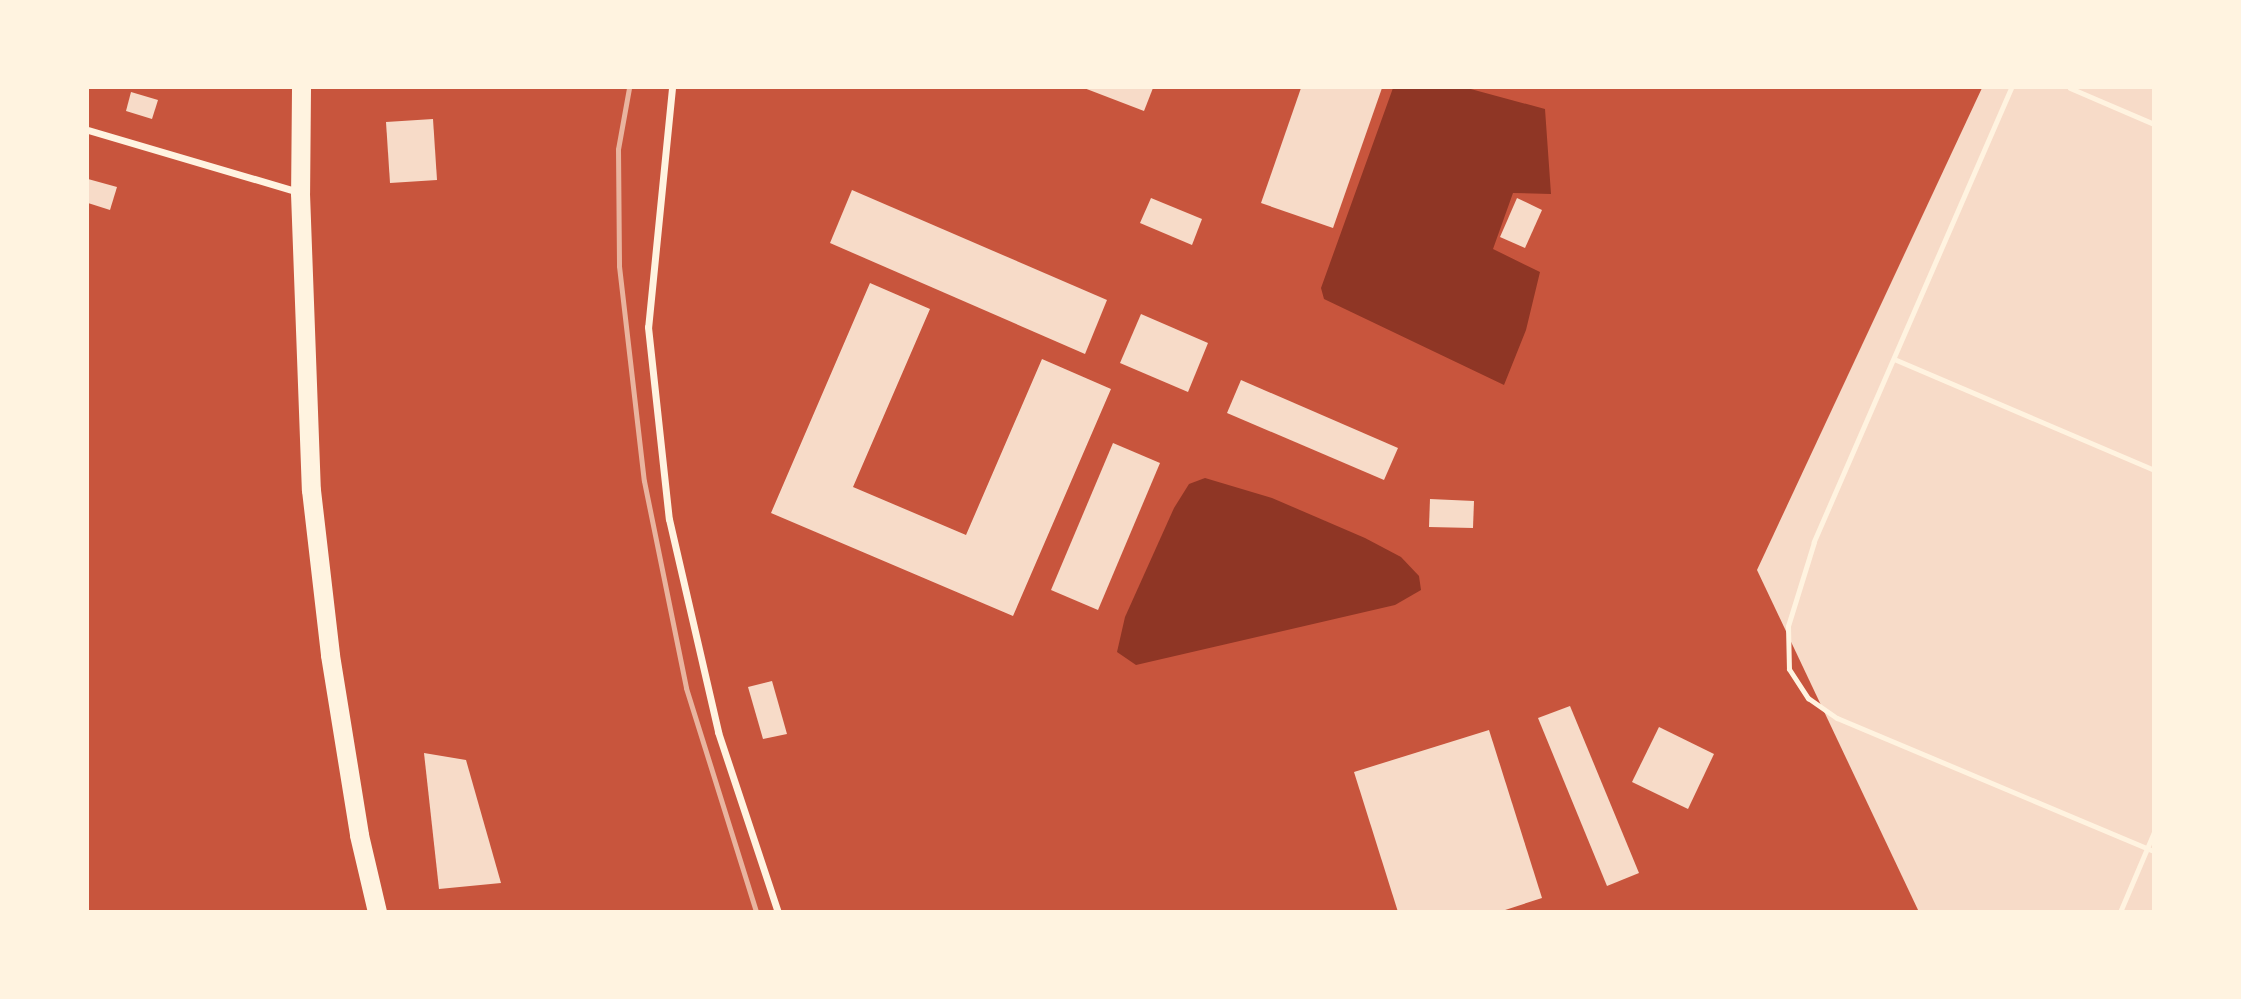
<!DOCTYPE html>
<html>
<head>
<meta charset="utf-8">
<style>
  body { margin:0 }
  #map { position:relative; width:2241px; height:999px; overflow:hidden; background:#c8553d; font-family:"Golos Text",sans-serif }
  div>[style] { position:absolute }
  .water>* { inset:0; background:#8f3625 }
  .building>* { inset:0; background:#f7dbc8 }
  .service>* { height:5px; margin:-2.5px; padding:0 2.5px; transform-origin:2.5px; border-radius:2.5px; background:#fff3e0 }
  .minor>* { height:7px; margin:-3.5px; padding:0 3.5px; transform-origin:3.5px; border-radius:3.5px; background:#fff3e0 }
  .trunk>* { height:19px; margin:-9.5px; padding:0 9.5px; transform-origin:9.5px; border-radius:9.5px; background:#fff3e0 }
  .rail>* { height:5px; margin:-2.5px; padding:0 2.5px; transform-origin:2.5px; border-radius:2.5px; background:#e9b49f }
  span { translate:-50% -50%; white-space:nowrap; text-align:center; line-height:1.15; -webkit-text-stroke:5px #fff3e0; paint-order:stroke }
  .frame { position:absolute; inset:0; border:89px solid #fff3e0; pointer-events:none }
</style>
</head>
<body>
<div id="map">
  <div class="water">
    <div style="clip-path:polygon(1393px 88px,1467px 88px,1545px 109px,1551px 194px,1513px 193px,1493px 249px,1540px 272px,1526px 330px,1504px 385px,1324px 299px,1321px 288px)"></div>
    <div style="clip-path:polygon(1205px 478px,1272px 498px,1365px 538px,1401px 557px,1419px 576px,1421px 590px,1395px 605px,1136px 665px,1117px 652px,1125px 617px,1174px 508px,1189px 484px)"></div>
  </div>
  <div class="building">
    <div style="clip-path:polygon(1084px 88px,1153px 88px,1144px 111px)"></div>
    <div style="clip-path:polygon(1301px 88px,1382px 88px,1333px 228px,1261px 203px)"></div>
    <div style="clip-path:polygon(1982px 88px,2154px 88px,2154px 912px,1919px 912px,1757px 570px)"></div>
    <div style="clip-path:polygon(131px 92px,158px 100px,152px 119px,126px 111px)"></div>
    <div style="clip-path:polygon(433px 119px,437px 180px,390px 183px,386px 122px)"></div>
    <div style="clip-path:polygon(88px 179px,117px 187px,110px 210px,88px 203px)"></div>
    <div style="clip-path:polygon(852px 190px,1107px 300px,1085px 354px,830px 243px)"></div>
    <div style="clip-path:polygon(1151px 198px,1202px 219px,1192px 245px,1140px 223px)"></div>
    <div style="clip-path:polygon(1517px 198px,1542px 210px,1525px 248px,1500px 237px)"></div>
    <div style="clip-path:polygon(870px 283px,930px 309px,853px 487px,966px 535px,1042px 359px,1111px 389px,1013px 616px,771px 513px)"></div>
    <div style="clip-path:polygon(1141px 314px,1208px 343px,1188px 392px,1120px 363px)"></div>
    <div style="clip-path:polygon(1241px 380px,1398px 448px,1384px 480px,1227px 413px)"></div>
    <div style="clip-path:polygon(1113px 443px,1160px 463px,1098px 610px,1051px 590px)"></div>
    <div style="clip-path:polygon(1430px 499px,1474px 501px,1473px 528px,1429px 527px)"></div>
    <div style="clip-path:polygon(772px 681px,787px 734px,763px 739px,748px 687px)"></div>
    <div style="clip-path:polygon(1570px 706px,1639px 873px,1607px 886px,1538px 718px)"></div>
    <div style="clip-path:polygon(1659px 727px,1714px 754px,1688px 809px,1632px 782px)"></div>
    <div style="clip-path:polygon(1489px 730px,1542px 898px,1499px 912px,1398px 912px,1354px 772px)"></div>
    <div style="clip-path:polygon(424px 753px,466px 760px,501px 883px,439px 889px)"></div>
  </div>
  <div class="service">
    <div style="left:2011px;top:88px;width:495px;rotate:113.5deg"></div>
    <div style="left:1814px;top:542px;width:88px;rotate:107.2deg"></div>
    <div style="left:1788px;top:626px;width:43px;rotate:88.7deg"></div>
    <div style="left:1789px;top:669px;width:35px;rotate:57deg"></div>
    <div style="left:1808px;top:698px;width:35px;rotate:35deg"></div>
    <div style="left:1837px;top:718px;width:344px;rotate:22.8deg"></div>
    <div style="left:2070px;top:88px;width:91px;rotate:23.2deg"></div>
    <div style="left:1894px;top:359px;width:283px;rotate:23.1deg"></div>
    <div style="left:2120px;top:912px;width:87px;rotate:-67deg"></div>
  </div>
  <div class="minor">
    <div style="left:672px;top:88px;width:240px;rotate:95.7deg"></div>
    <div style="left:648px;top:327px;width:193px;rotate:83.8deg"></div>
    <div style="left:669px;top:519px;width:219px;rotate:77deg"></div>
    <div style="left:718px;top:732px;width:190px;rotate:71.6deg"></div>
    <div style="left:88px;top:130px;width:219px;rotate:16.4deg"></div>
  </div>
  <div class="trunk">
    <div style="left:301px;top:88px;width:105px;rotate:90.5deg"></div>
    <div style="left:300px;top:193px;width:297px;rotate:87.9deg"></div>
    <div style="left:311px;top:490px;width:166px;rotate:83.4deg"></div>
    <div style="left:330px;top:655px;width:182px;rotate:80.8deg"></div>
    <div style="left:359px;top:835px;width:79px;rotate:76.8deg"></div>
  </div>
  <div class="rail">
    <div style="left:629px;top:88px;width:62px;rotate:100.2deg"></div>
    <div style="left:618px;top:149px;width:117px;rotate:89.5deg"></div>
    <div style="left:619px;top:266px;width:216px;rotate:83.4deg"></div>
    <div style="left:644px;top:481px;width:211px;rotate:78.5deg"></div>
    <div style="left:686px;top:688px;width:235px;rotate:72.6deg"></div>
  </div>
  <div class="frame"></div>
</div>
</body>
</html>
